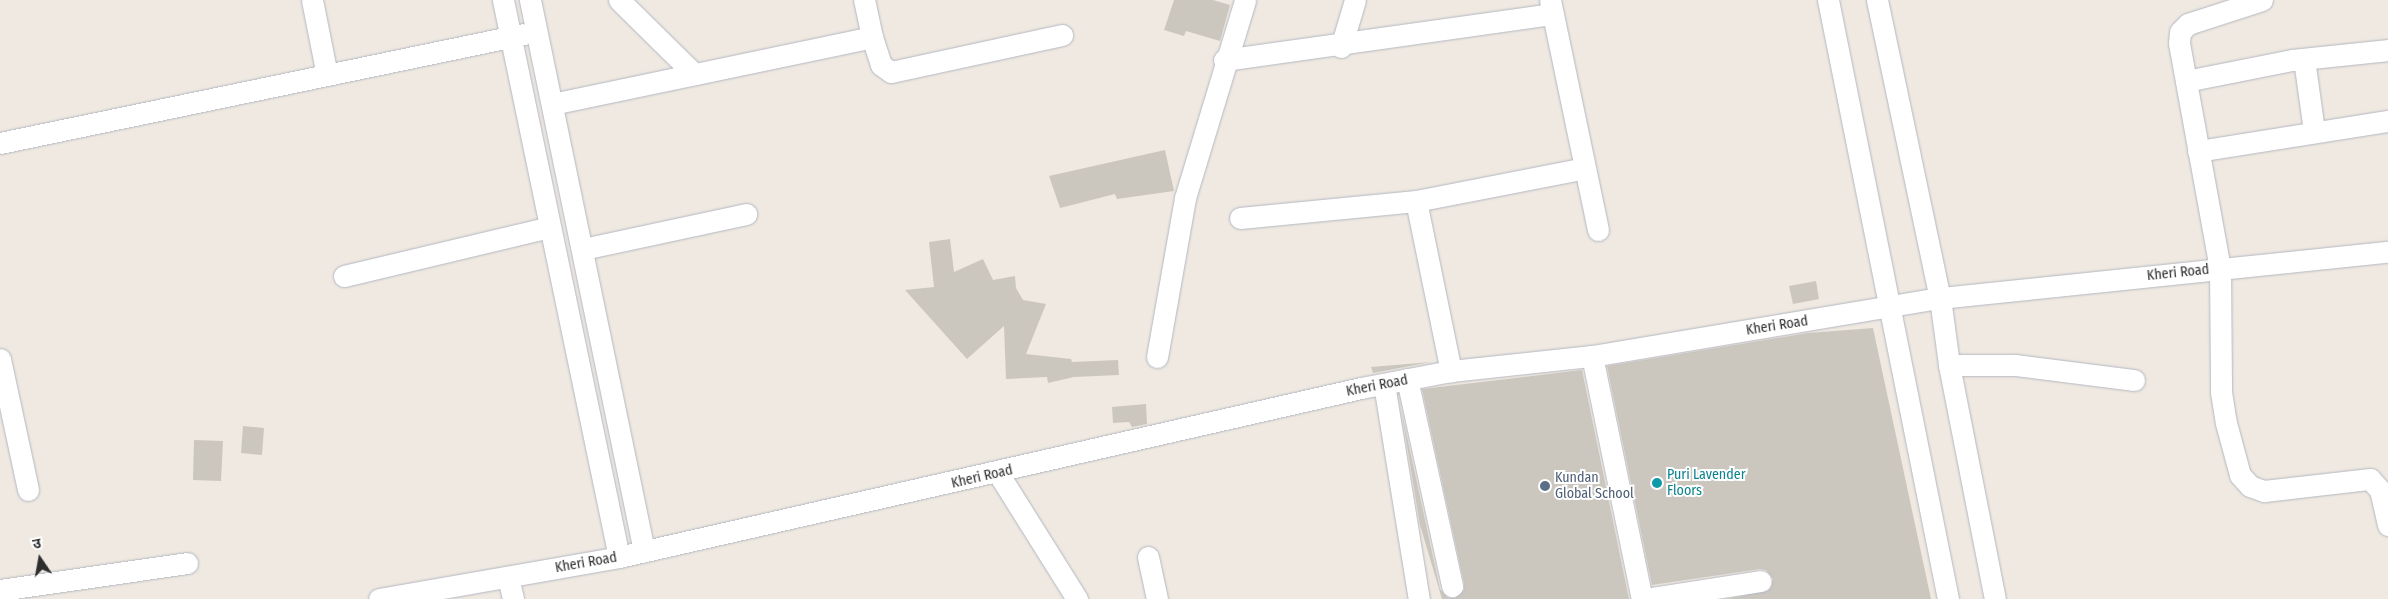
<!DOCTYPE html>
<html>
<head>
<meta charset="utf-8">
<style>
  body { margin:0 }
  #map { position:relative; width:2388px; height:599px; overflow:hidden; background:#efe9e1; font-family:"Fira Sans Condensed","Noto Sans Devanagari",sans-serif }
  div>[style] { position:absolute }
  .building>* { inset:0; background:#cbc7bf }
  .roads { filter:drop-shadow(0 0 1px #b4b7c1) drop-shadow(0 0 1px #b4b7c1) }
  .minor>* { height:21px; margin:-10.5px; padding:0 10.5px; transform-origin:10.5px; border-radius:10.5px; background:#fff }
  .dots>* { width:14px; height:14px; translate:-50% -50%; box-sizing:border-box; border:2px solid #fff; border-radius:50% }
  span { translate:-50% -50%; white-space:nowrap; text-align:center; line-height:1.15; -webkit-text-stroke:4px #fff; paint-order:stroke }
  .street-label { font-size:14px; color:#2e2e2e }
  .culture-label { font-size:14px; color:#0d838f }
  .left { translate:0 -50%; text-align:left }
  .service-label { font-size:14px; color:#4e5e75 }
  .north { position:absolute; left:15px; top:534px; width:50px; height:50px; -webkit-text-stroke:4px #fff; paint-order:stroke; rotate:348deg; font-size:14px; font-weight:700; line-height:20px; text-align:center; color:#2e2e2e }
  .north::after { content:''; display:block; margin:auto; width:18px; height:22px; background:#2e2e2e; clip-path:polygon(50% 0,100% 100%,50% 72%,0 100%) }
</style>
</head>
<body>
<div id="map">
  <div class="building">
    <div style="clip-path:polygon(1174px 0,1213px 0,1230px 5px,1220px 41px,1186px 31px,1184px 36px,1164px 30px)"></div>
    <div style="clip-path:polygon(1165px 150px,1174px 191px,1117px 199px,1115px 194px,1060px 208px,1049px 176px)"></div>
    <div style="clip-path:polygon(950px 239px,954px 272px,983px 259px,993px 280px,1015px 276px,1016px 288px,1023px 300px,1046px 304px,1026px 354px,1071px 359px,1072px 362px,1118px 360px,1119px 375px,1074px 377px,1048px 383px,1047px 377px,1006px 379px,1004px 326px,967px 359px,905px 290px,934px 287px,929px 242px)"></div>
    <div style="clip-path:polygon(1816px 281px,1819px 299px,1793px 304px,1789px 286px)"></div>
    <div style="clip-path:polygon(1873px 328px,1931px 599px,1727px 599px,1769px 590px,1773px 579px,1766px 570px,1760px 569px,1652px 585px,1607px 366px,1808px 333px)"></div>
    <div style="clip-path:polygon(1431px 362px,1373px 373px,1371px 367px)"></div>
    <div style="clip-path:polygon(1582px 370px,1629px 599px,1442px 599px,1420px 525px,1401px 409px,1440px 589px,1448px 598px,1455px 598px,1464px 590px,1464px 583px,1422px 389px)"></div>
    <div style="clip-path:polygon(1146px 404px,1147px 424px,1132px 427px,1129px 422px,1113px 423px,1112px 407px)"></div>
    <div style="clip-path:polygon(243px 426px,264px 428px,262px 455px,241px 453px)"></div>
    <div style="clip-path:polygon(194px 440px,223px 441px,221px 481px,193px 480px)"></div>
  </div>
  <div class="roads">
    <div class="minor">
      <div style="left:312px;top:0;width:76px;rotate:78.7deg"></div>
      <div style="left:503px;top:0;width:569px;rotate:78.24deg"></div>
      <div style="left:530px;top:0;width:563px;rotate:78.31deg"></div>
      <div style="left:619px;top:0;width:105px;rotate:44.6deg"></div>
      <div style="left:1550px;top:0;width:235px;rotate:78.2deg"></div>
      <div style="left:1828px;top:0;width:611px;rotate:78.67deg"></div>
      <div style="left:1877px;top:0;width:305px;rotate:78.1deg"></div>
      <div style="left:1940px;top:298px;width:68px;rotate:82.3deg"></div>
      <div style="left:1949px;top:365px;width:238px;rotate:78.9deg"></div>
      <div style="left:2262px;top:0;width:78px;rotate:162deg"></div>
      <div style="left:2188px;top:24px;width:11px;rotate:135deg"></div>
      <div style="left:2180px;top:32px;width:11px;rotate:95deg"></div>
      <div style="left:2179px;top:43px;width:230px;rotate:79.7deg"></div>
      <div style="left:2220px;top:269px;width:123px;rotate:89.5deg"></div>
      <div style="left:2221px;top:392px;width:31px;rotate:81deg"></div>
      <div style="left:2226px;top:423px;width:54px;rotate:74.9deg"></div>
      <div style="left:2240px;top:475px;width:15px;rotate:48deg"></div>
      <div style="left:2250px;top:486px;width:15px;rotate:20deg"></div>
      <div style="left:2264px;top:491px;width:107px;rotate:-6.5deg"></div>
      <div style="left:2370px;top:479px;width:15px;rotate:48deg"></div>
      <div style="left:2380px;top:490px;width:36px;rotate:77deg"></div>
      <div style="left:872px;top:37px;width:29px;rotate:72deg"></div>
      <div style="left:881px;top:65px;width:12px;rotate:35deg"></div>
      <div style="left:891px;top:72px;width:175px;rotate:-12.2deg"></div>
      <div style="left:1341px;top:47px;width:49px;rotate:-73.4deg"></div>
      <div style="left:2304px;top:59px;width:73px;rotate:82.1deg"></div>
      <div style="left:1224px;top:60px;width:332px;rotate:-8deg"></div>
      <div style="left:2186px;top:81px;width:108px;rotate:-11.2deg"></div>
      <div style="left:2292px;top:60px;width:97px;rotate:-5.9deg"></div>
      <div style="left:552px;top:104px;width:327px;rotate:-11.8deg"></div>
      <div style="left:872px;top:37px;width:38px;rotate:-102deg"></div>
      <div style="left:0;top:143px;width:535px;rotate:-11.75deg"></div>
      <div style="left:2198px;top:151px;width:192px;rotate:-9deg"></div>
      <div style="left:1416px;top:201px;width:174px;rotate:78.4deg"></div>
      <div style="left:1240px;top:218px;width:177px;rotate:-5.5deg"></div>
      <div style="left:1416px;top:201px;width:172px;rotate:-11deg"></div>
      <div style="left:583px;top:249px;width:167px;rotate:-12.1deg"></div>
      <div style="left:344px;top:276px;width:211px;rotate:-13.4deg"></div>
      <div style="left:1592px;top:356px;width:248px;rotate:78.4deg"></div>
      <div style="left:1157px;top:357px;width:161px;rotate:-80deg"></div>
      <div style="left:1185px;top:198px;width:207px;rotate:-73.1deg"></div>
      <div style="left:0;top:359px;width:134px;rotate:77.9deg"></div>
      <div style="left:1949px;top:365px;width:66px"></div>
      <div style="left:2015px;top:365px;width:120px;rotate:7.2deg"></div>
      <div style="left:1407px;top:379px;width:212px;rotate:77.7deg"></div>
      <div style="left:1384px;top:384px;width:218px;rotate:80.8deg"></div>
      <div style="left:998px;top:473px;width:149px;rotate:57.9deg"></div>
      <div style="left:1148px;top:557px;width:43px;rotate:77.9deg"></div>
      <div style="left:508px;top:577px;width:23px;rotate:77deg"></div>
      <div style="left:0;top:590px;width:189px;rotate:-8.2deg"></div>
      <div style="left:379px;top:599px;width:244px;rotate:-9.9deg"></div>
      <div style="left:619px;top:557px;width:761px;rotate:-12.83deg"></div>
      <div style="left:1361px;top:388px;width:92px;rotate:-10.7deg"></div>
      <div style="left:1451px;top:371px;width:142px;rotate:-6.1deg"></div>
      <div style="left:1592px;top:356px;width:353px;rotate:-9.5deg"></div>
      <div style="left:1940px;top:298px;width:450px;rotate:-5.9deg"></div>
      <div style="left:1645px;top:599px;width:117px;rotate:-8.8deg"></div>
    </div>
  </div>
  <div class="dots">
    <div style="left:1657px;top:483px;background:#0f9aa8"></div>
    <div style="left:1545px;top:486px;background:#5c6f8a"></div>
  </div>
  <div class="street-label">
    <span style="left:2178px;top:273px;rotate:-6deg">Kheri Road</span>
    <span style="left:1777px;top:326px;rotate:-9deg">Kheri Road</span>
    <span style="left:1377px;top:386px;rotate:-11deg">Kheri Road</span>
    <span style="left:982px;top:477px;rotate:-13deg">Kheri Road</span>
    <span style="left:586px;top:563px;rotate:-10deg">Kheri Road</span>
  </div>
  <div class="culture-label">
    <span class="left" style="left:1667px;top:483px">Puri Lavender<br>Floors</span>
  </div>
  <div class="service-label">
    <span class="left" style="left:1555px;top:486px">Kundan<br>Global School</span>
  </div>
  <div class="north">उ</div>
</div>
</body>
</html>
